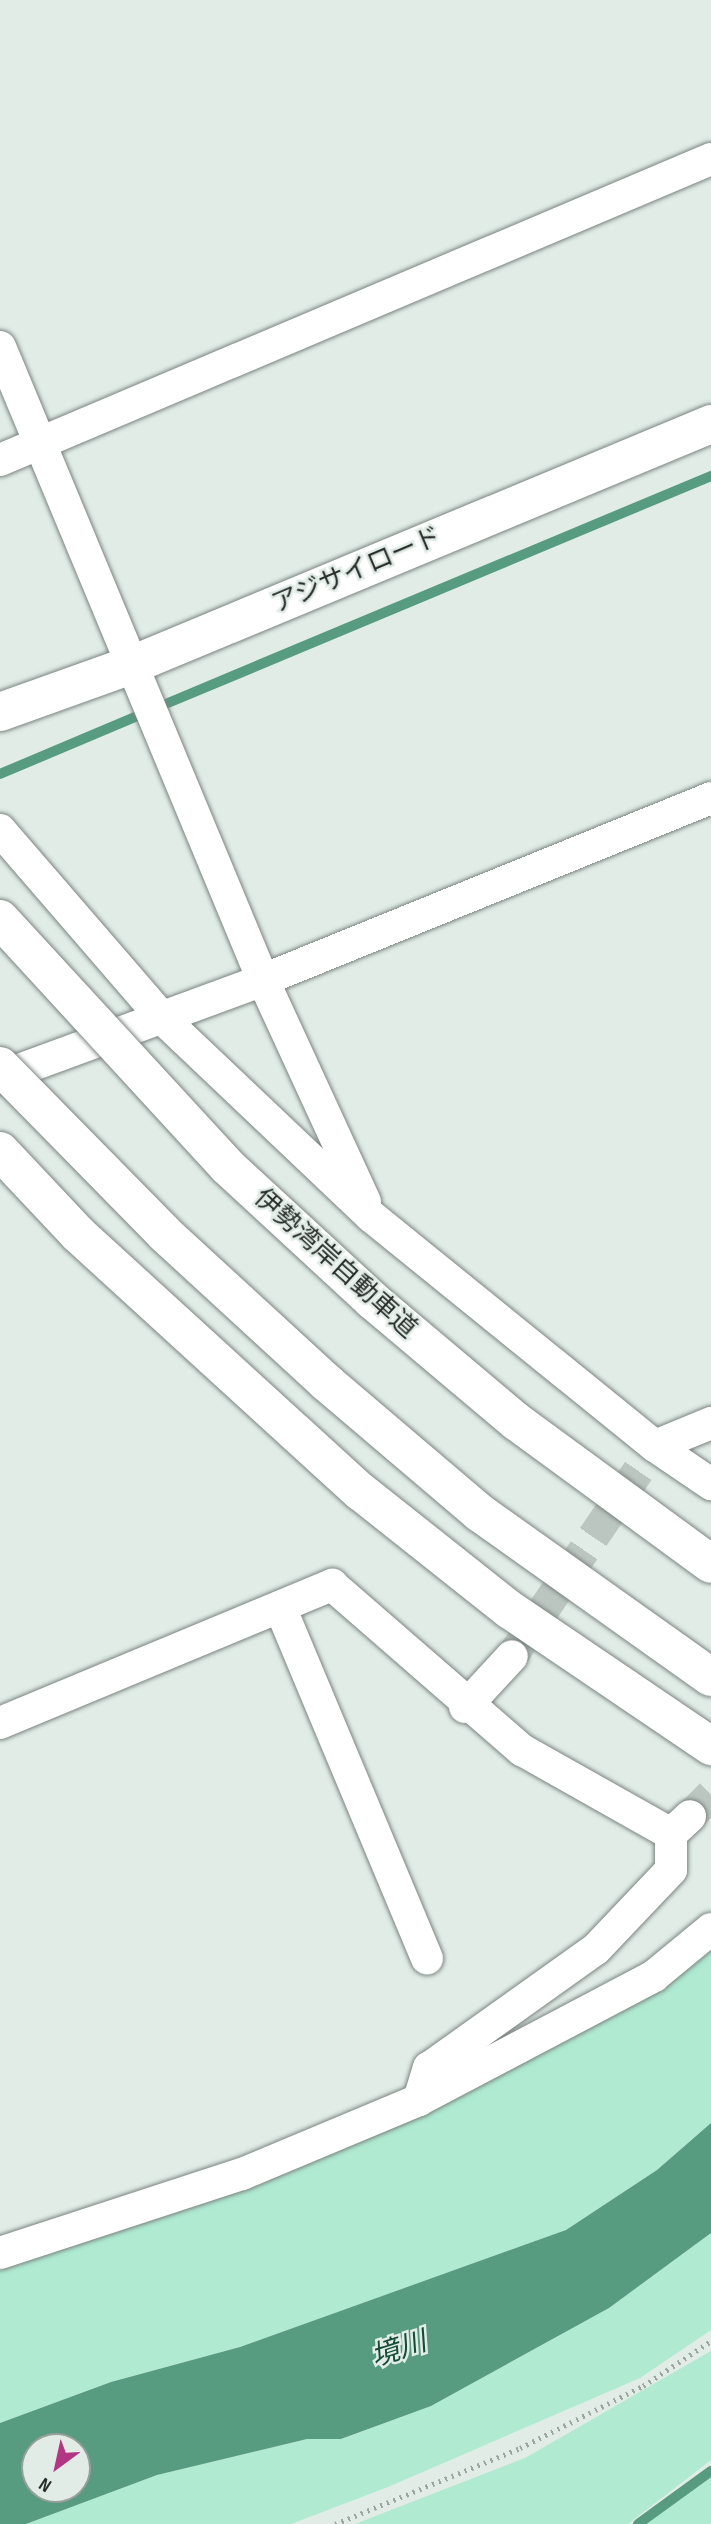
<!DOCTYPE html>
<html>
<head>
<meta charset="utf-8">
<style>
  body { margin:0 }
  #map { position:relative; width:711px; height:2524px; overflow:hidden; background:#e1ece7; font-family:"Sofia Sans Condensed","Noto Sans JP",sans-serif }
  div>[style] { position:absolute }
  .green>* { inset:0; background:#afead1 }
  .water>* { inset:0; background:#579b80 }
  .stream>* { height:10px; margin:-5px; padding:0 5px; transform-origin:5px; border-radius:5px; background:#579b80 }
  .minor-tunnel>* { height:32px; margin-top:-16px; transform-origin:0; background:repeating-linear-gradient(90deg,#bcc6c1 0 32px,transparent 0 48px) }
  .path>* { height:4.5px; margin-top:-2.25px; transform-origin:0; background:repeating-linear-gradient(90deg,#9da5a1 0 2px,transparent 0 7px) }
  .roads { filter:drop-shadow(0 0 2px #7b8480) drop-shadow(0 0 2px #7b8480) }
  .minor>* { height:32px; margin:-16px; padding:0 16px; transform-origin:16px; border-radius:16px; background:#fff }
  .tertiary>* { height:38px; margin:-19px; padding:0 19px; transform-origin:19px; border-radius:19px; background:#fff }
  .bridges { filter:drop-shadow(0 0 2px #7b8480) drop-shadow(0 0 2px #7b8480) }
  .motorway-bridge>* { height:38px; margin:-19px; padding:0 19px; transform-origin:19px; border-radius:19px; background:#fff }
  span { translate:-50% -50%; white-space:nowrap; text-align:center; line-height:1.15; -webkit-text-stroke:5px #e1ece7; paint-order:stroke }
  .street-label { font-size:26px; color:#282c2a }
  .water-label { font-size:28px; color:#134c39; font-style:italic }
  .north { position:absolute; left:21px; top:2433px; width:70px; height:70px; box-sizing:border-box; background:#e1ece7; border:2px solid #979f9b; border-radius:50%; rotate:213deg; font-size:19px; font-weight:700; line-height:28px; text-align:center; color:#282c2a }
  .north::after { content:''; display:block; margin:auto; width:24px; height:32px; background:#b33584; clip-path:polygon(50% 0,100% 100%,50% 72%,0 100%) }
</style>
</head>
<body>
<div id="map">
  <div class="green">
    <div style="clip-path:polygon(711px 1940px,711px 2123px,657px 2170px,566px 2230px,240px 2347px,111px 2382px,0 2423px,0 2268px,429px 2109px,594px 2025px)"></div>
    <div style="clip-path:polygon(711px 2233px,711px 2330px,640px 2378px,388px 2487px,291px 2524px,26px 2524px,157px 2475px,307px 2439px,342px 2439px,431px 2406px,609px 2308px)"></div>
    <div style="clip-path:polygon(711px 2351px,711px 2460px,628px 2524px,355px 2524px,525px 2458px)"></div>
    <div style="clip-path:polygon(711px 2477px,711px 2524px,645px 2524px)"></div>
  </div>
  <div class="water">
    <div style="clip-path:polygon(evenodd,711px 2123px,711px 2233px,609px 2308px,431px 2406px,341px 2439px,307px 2439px,157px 2475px,26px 2524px,0 2524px,0 2423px,111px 2382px,240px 2347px,566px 2230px,657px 2170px,711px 2123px,35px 2447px,77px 2447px,77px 2489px,35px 2489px,35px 2447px)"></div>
  </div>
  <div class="stream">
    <div style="left:168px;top:703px;width:589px;rotate:-22.69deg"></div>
    <div style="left:0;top:774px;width:152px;rotate:-22.9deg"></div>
    <div style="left:638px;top:2524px;width:90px;rotate:-36deg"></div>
  </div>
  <div class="minor-tunnel">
    <div style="left:512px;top:1656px;width:254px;rotate:-55.7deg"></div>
    <div style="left:690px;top:1816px;width:30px;rotate:-45deg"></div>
  </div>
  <div class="path">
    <div style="left:335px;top:2524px;width:200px;rotate:-22.3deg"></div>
    <div style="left:520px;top:2448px;width:138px;rotate:-26.8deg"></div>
    <div style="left:643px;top:2386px;width:82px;rotate:-33.5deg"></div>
  </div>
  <div class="roads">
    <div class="minor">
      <div style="left:0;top:347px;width:685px;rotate:67.44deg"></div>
      <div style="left:263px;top:980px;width:244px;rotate:65.3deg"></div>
      <div style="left:0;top:460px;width:772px;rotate:-22.95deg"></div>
      <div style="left:0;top:830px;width:248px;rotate:49.2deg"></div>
      <div style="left:162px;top:1018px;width:289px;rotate:43.5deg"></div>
      <div style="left:372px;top:1217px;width:364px;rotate:39deg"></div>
      <div style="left:655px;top:1446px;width:68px;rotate:34.2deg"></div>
      <div style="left:0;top:1077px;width:280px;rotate:-20.2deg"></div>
      <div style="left:263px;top:980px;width:484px;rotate:-22.1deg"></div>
      <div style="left:655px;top:1446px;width:61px;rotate:-22.3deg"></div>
      <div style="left:280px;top:1607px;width:381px;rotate:67.3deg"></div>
      <div style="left:465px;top:1707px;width:69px;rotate:-47.3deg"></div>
      <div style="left:0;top:1723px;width:360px;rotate:-22.6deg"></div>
      <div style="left:332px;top:1585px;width:252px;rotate:41deg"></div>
      <div style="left:522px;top:1750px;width:171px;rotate:29.4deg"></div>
      <div style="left:419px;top:2100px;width:34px;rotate:-73deg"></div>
      <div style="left:429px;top:2068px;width:205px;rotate:-35.5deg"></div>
      <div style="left:596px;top:1949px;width:109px;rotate:-46.5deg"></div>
      <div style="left:671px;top:1870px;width:36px;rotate:-90deg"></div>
      <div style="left:671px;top:1834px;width:26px;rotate:-43deg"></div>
      <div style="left:0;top:2253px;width:255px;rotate:-18.1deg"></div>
      <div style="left:242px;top:2174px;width:192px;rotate:-22.7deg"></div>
      <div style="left:419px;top:2100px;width:266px;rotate:-27.8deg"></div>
      <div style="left:654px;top:1976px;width:74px;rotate:-39.5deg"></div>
    </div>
    <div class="tertiary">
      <div style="left:0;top:712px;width:142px;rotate:-19.7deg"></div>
      <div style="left:134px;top:664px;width:625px;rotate:-22.58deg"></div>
      <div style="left:0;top:1151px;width:114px;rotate:46.8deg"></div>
      <div style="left:78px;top:1234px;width:383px;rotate:42.4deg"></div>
      <div style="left:361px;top:1492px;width:190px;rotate:38.4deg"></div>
      <div style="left:510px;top:1610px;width:243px;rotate:34.1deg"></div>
    </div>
  </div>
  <div class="bridges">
    <div class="motorway-bridge">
      <div style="left:0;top:919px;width:337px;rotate:47.4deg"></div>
      <div style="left:228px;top:1167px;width:196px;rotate:42.7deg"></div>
      <div style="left:372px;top:1300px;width:189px;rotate:40.1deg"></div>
      <div style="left:517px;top:1422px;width:240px;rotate:36.2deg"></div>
      <div style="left:0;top:1066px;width:235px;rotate:45.5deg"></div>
      <div style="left:165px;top:1234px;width:219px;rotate:42.6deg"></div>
      <div style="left:326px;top:1382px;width:202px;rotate:40.4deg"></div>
      <div style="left:480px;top:1513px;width:283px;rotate:35.4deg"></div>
    </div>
  </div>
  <div class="street-label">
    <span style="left:357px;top:571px;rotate:-23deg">アジサイロード</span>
    <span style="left:335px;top:1264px;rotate:42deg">伊勢湾岸自動車道</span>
  </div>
  <div class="water-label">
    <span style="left:399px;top:2350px;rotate:-18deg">境川</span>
  </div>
  <div class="north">N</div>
</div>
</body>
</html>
